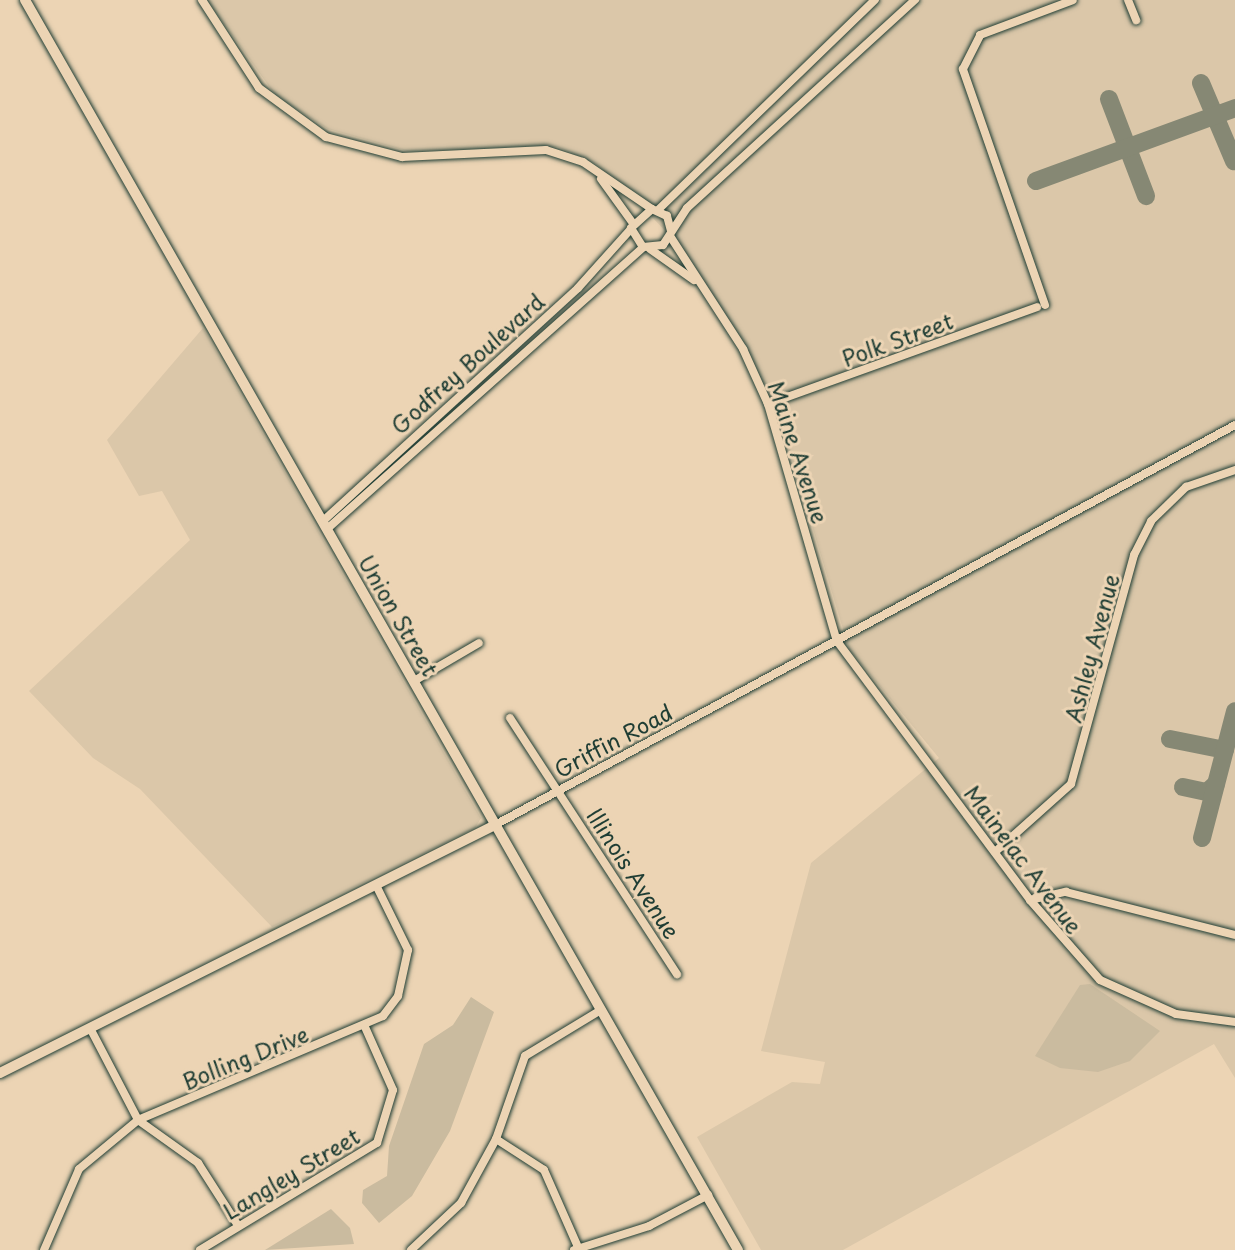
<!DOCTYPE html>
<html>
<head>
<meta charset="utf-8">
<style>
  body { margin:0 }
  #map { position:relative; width:1235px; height:1250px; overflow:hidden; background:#ecd4b4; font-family:"Playpen Sans",sans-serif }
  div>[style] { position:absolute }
  .built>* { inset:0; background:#dbc7a9 }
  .green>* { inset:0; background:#cabb9f }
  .taxiway>* { height:18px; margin:-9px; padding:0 9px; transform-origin:9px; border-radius:9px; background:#868874 }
  .roads { filter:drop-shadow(0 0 2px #1f3d34) drop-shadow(0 0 2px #1f3d34) }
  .minor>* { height:8px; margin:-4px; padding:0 4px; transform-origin:4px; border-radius:4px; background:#ecd4b4 }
  .major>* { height:10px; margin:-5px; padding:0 5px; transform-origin:5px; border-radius:5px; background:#ecd4b4 }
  span { translate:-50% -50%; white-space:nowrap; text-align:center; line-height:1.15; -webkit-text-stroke:6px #ecd4b4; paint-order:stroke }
  .street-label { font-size:22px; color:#1f3d34 }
</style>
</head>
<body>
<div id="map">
  <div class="built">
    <div style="clip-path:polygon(207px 0,1235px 0,1235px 1078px,1214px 1044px,843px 1250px,761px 1250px,697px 1137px,792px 1082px,820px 1084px,825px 1062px,761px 1051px,811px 863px,939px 758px,849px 649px,780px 419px,672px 238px,628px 192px,596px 164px,558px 147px,407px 151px,328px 129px,276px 96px)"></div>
    <div style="clip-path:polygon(203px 328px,481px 818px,475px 828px,272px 927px,140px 789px,93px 758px,29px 691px,190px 540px,162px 491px,139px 496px,107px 440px)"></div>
  </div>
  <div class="green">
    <div style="clip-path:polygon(1090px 984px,1160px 1031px,1130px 1061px,1098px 1072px,1060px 1068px,1035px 1056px,1080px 985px)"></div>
    <div style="clip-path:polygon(471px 997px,494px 1012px,450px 1131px,412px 1196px,379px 1223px,362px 1203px,363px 1190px,387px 1176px,389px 1146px,424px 1044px,453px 1025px)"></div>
    <div style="clip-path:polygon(331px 1209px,350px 1228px,354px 1244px,265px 1250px)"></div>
  </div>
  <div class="taxiway">
    <div style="left:1201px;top:83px;width:85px;rotate:67.1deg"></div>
    <div style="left:1109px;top:99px;width:104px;rotate:69.1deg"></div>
    <div style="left:1036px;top:181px;width:212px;rotate:-20.1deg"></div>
    <div style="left:1170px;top:739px;width:56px;rotate:11.3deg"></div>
    <div style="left:1183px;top:787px;width:25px;rotate:12deg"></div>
    <div style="left:1207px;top:792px;width:12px;rotate:-42deg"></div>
    <div style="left:1202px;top:838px;width:131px;rotate:-75.4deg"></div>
  </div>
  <div class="roads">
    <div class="minor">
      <div style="left:202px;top:0;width:105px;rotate:57.1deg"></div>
      <div style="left:259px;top:88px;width:83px;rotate:36.2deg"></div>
      <div style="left:326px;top:137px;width:79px;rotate:14.7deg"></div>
      <div style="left:402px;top:157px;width:144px;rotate:-2.8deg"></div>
      <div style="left:546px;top:150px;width:39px;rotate:18deg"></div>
      <div style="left:583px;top:162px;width:83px;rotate:34.3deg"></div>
      <div style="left:1128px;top:0;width:22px;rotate:68deg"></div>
      <div style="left:601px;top:179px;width:53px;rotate:54.2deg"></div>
      <div style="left:658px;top:210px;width:302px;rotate:-44.1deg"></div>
      <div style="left:671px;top:231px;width:16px;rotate:-105deg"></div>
      <div style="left:667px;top:216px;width:17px;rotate:-155deg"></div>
      <div style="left:652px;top:209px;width:28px;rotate:138deg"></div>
      <div style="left:631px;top:228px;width:22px;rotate:58deg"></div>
      <div style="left:643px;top:247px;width:20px;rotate:-6deg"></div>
      <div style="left:663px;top:245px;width:44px;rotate:-57deg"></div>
      <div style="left:687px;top:208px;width:309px;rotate:-42.4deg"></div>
      <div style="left:670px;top:236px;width:135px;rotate:57.1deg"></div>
      <div style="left:743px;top:349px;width:60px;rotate:65.6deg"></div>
      <div style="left:768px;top:404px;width:247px;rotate:73.8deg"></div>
      <div style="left:837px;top:641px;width:323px;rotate:53.3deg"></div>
      <div style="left:1030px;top:900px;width:106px;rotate:48.8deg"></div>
      <div style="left:1100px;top:980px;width:83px;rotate:24.1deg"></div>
      <div style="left:1176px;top:1014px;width:60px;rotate:7.7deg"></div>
      <div style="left:650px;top:249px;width:54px;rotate:35.2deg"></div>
      <div style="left:1045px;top:305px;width:250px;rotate:-109.2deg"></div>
      <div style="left:963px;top:69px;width:38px;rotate:-63deg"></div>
      <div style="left:980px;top:35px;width:99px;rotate:-20.6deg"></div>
      <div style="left:768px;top:404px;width:286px;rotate:-19.8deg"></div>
      <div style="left:323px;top:521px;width:345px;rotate:-42.4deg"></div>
      <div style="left:578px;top:288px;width:79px;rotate:-48.1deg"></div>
      <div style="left:327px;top:529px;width:424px;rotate:-41.7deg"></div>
      <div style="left:414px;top:681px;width:75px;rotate:-30.3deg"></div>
      <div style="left:510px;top:718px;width:306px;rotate:56.9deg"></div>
      <div style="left:495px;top:825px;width:841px;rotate:-28.39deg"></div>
      <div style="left:995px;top:852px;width:102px;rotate:-41.8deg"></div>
      <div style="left:1071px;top:784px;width:238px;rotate:-74.6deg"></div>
      <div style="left:1134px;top:555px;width:38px;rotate:-63deg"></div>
      <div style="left:1151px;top:521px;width:49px;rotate:-44.2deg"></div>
      <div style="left:1186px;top:487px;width:52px;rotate:-19.1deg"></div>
      <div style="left:1030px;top:900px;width:37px;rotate:-13deg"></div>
      <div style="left:1066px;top:892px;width:174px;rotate:14.3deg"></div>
      <div style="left:90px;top:1028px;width:104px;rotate:62.4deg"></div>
      <div style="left:138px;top:1120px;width:74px;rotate:35.6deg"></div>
      <div style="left:198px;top:1163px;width:72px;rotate:57.4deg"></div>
      <div style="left:496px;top:1139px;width:57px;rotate:32.9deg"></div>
      <div style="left:544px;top:1170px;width:84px;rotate:66.2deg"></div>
      <div style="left:44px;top:1250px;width:88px;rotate:-66.6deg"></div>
      <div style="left:79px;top:1169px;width:77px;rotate:-39.7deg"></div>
      <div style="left:138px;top:1120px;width:266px;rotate:-23deg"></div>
      <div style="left:383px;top:1016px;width:25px;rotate:-53deg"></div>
      <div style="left:398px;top:996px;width:47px;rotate:-77.7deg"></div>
      <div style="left:408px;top:950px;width:72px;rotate:-116.2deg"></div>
      <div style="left:200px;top:1250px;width:207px;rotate:-31.2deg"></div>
      <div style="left:377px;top:1143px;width:55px;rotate:-73.2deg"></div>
      <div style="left:393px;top:1090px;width:69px;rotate:-114deg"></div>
      <div style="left:411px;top:1250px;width:69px;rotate:-43.2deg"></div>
      <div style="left:461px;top:1203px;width:73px;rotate:-61.3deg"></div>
      <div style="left:496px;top:1139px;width:88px;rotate:-70.7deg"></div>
      <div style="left:525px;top:1056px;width:89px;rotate:-31.2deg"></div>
      <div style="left:574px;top:1250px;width:79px;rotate:-17.7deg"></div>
      <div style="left:649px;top:1226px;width:67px;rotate:-27.7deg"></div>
    </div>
    <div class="major">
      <div style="left:25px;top:0;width:1439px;rotate:60.3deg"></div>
      <div style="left:0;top:1073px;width:554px;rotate:-26.61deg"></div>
    </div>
  </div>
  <div class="street-label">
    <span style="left:897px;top:339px;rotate:-20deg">Polk Street</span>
    <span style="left:467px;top:363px;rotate:-42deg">Godfrey Boulevard</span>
    <span style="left:799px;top:452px;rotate:72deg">Maine Avenue</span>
    <span style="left:399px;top:615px;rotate:60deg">Union Street</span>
    <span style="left:1091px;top:648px;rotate:-75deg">Ashley Avenue</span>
    <span style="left:613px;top:740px;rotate:-28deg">Griffin Road</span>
    <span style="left:1024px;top:859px;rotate:53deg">Maineiac Avenue</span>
    <span style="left:634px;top:873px;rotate:57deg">Illinois Avenue</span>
    <span style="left:245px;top:1057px;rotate:-22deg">Bolling Drive</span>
    <span style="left:291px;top:1173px;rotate:-31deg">Langley Street</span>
  </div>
</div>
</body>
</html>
